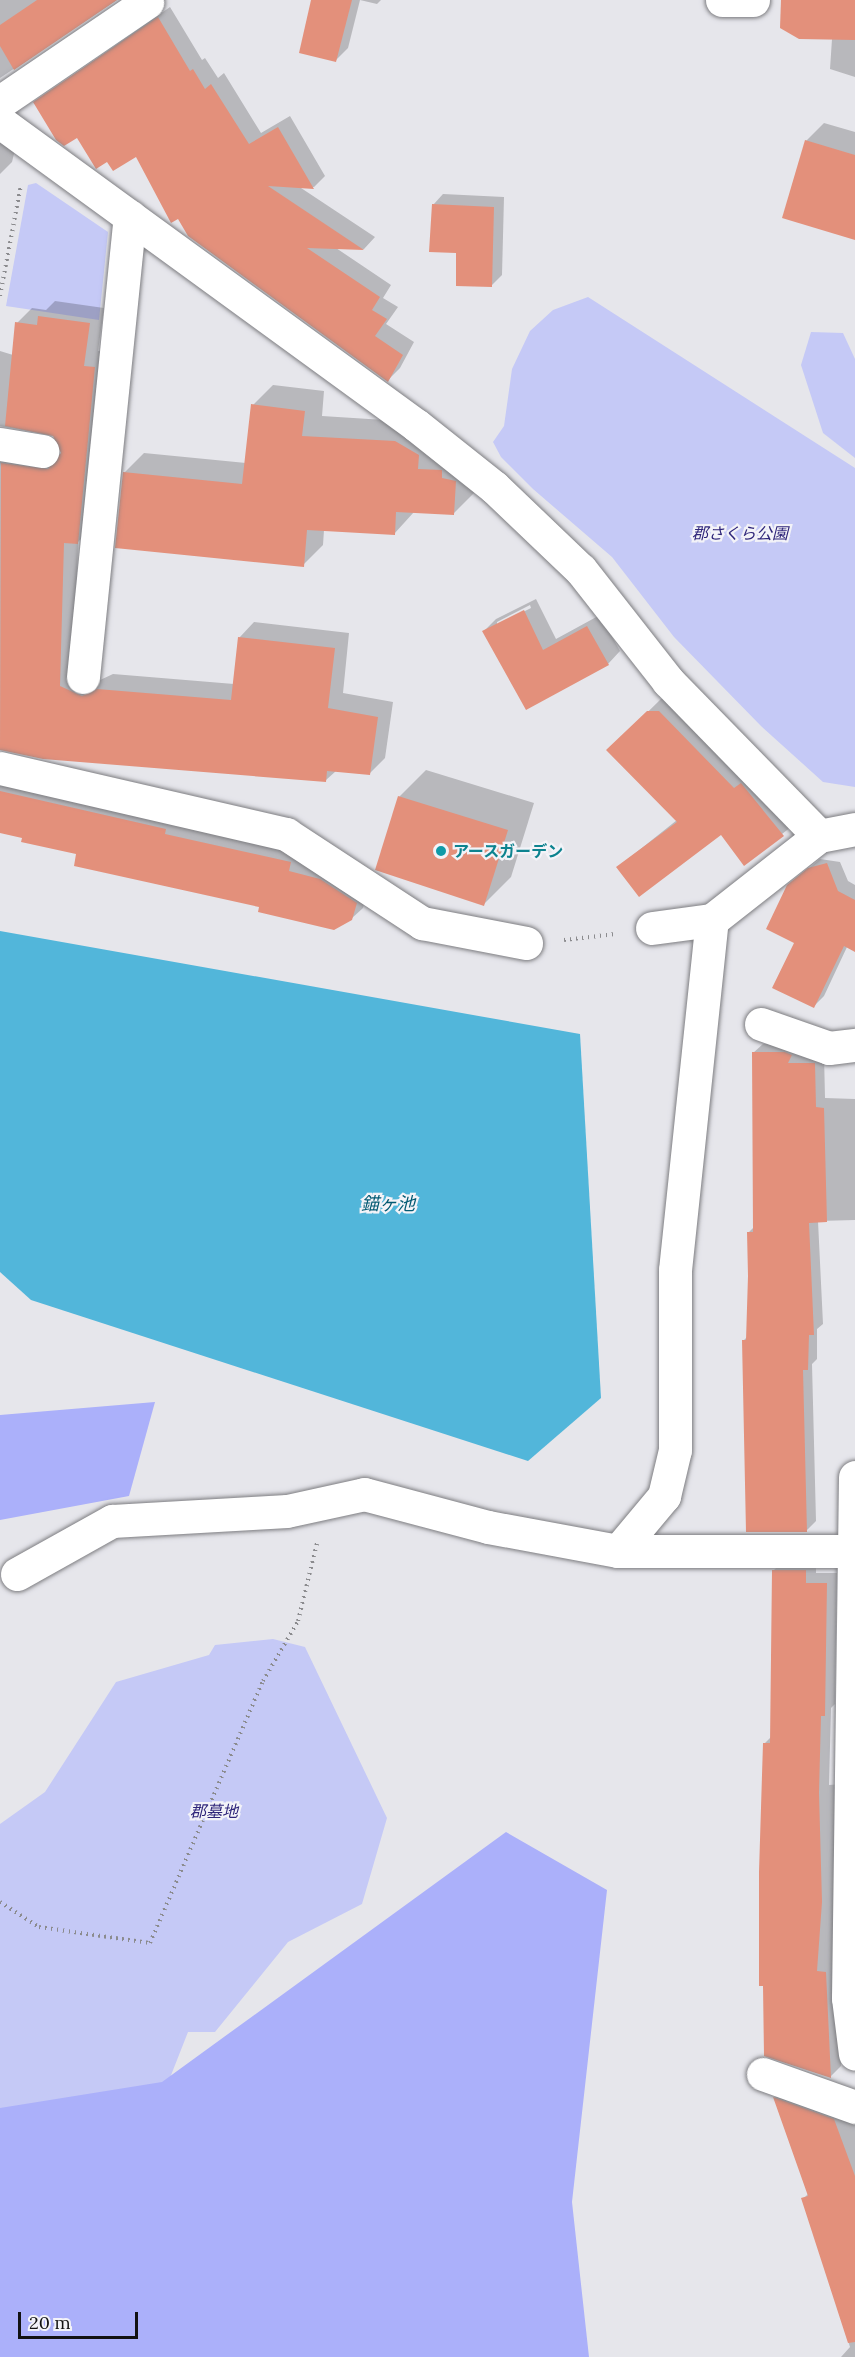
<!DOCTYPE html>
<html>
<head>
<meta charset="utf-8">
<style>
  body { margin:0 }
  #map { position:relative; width:855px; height:2357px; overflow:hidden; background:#e6e6eb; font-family:Lora,"Noto Sans JP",serif }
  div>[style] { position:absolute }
  .green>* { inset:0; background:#c5c9f6 }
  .forest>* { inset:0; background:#abb0fa }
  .water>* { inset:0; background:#52b6da }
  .shadow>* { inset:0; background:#0003 }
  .building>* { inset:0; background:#e3907b }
  .path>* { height:4px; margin-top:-2px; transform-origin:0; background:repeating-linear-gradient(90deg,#8b8b8e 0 1.5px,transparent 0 6px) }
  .roads { filter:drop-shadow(0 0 2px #7d7d81) drop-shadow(0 0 2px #7d7d81) }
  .minor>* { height:33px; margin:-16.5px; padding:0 16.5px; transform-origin:16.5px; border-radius:16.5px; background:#fff }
  .dots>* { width:16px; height:16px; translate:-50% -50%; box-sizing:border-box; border:3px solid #f3f3f8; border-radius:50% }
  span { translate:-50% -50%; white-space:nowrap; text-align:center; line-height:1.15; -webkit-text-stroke:4.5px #f3f3f8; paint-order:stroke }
  .park-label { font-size:16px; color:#2f267a; font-style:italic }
  .culture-label { font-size:16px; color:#0d838f; font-weight:700 }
  .left { translate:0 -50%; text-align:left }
  .water-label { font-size:18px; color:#035a73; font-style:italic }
  .scale { position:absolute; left:18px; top:2312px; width:120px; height:27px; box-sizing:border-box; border:3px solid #121213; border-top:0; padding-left:8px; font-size:18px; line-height:21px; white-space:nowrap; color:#121213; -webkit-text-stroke:4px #f3f3f8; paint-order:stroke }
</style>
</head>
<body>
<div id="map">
  <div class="green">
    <div style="clip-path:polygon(36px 183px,108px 232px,99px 320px,6px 306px,28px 185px)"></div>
    <div style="clip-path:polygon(588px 297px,855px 468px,855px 787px,823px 782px,761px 726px,674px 637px,612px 557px,533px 489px,501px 457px,493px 442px,504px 426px,512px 369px,530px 331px,553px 310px)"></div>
    <div style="clip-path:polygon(811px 332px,843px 333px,855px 359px,855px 458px,823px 433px,801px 365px)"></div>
    <div style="clip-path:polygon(273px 1639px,305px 1647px,387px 1818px,362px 1904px,288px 1942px,215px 2032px,188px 2032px,166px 2088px,0 2179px,0 1824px,45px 1792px,116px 1682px,209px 1655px,215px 1645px)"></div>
  </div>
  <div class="forest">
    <div style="clip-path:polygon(155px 1402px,129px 1496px,0 1520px,0 1415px)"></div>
    <div style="clip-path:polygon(506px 1832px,607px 1890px,572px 2202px,589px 2357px,0 2357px,0 2108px,162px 2082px)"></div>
  </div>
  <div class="water">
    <div style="clip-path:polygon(0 931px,580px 1034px,601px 1398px,528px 1461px,31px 1300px,0 1272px)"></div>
  </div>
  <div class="shadow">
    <div style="clip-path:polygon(0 0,117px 0,0 78px)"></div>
    <div style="clip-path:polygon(312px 0,360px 0,348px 48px,336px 60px)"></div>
    <div style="clip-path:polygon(360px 0,381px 0,377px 4px)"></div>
    <div style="clip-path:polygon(782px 0,855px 0,855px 77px,830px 69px,832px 39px)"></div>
    <div style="clip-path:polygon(170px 7px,202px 60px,205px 58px,218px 78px,224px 73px,261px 133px,290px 116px,325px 176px,314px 187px,298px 186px,375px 237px,364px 249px,336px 248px,391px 285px,383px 298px,398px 307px,386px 324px,414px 342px,400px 368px,388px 380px,136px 155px,108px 160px,35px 102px)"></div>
    <div style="clip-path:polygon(824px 123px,855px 132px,855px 239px,806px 141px)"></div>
    <div style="clip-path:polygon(0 125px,19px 133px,12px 162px,0 174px)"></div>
    <div style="clip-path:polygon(443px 194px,504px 197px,502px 275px,491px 286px,458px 252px,433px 205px)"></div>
    <div style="clip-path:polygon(55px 301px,104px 308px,98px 351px,109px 352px,92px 527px,78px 542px,75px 671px,98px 681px,113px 674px,234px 684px,239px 638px,254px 622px,349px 633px,343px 693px,393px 702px,385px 758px,370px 773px,336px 771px,326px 780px,0 749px,0 437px,12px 448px,62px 454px,55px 436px,0 426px,0 351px,13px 355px,17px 323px,32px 308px,46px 310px)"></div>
    <div style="clip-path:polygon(273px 385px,324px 391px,322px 416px,416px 422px,476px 461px,474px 493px,454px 513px,414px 512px,394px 534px,324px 530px,323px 545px,303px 565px,124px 473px,144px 453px,246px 463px,253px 405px)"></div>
    <div style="clip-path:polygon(evenodd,536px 599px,556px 639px,600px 615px,620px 651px,608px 664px,527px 708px,484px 631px,496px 619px,536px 599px,530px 605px,531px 608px,497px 625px,497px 622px,530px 605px)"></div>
    <div style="clip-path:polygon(661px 699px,672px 699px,796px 823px,744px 864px,721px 833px,618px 867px,677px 820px,609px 750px)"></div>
    <div style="clip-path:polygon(426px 770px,534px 803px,511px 877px,484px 904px,399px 797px)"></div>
    <div style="clip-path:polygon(0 778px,301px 851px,367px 892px,363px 908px,351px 919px,261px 906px,0 831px)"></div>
    <div style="clip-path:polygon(820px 859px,840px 862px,848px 881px,855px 885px,855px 949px,847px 947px,824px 996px,814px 1006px,796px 942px,788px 886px)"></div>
    <div style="clip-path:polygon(795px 1043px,800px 1045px,796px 1054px,824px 1054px,825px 1098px,855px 1099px,855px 1220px,818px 1221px,823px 1324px,817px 1329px,817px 1359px,812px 1364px,816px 1521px,806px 1531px,744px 1340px,747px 1337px,750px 1276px,748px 1233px,755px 1226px,753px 1053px,763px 1044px)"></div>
    <div style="clip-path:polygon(784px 1560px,816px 1560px,816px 1573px,837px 1573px,835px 1704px,831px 1708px,829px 1785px,842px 1784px,841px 2066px,830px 2077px,764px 1744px,772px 1736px,774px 1570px)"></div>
    <div style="clip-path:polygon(784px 2088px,855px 2111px,855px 2357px,841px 2357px,850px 2347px,803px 2199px,808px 2194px,774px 2098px)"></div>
  </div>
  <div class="building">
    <div style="clip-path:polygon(37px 0,117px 0,14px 70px,0 46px,0 25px)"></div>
    <div style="clip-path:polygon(311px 0,352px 0,336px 62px,299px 53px)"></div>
    <div style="clip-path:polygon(781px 0,855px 0,855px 40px,799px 39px,780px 28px)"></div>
    <div style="clip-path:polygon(158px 17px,190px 71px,193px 69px,205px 89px,211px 84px,249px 144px,278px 127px,314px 189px,268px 186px,364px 250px,307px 248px,380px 297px,372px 310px,387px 319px,375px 336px,403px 355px,388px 382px,188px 236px,178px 219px,171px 223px,136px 157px,113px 171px,107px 162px,96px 169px,77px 138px,64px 146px,56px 140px,33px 102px)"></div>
    <div style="clip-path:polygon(805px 140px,855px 155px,855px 240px,782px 218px)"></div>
    <div style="clip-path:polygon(432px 204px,494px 207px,492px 287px,456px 286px,456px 253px,429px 252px)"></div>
    <div style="clip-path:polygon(38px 316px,90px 323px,84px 366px,95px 367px,78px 544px,64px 543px,60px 686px,82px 696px,97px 689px,231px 700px,238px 637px,335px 648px,328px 708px,378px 717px,370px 775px,327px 771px,326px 782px,43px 759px,0 750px,1px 463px,48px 469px,61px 453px,53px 436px,5px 426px,15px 322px,37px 325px)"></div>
    <div style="clip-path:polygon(251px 404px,305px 411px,302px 436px,395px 441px,419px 455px,418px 469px,442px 470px,442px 478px,456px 481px,454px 515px,396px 512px,395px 535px,307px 530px,304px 567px,115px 548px,123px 472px,242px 484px)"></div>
    <div style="clip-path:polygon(524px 610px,543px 650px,587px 626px,609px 665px,526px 710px,482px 631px)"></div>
    <div style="clip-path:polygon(647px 711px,659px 711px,734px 788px,741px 783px,784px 836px,744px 866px,721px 835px,639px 897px,616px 867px,677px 822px,606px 750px)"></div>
    <div style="clip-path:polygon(0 791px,166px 829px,165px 834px,291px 862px,289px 871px,320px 879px,357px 903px,352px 920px,334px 930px,258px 912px,259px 907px,74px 866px,76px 854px,21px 842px,22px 838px,0 833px)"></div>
    <div style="clip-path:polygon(398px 796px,508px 830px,484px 906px,375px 870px)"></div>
    <div style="clip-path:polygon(827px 863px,838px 891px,855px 900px,855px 952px,844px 946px,814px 1008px,772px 988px,794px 943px,766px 929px,787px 885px,808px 868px)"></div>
    <div style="clip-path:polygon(752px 1052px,785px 1052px,792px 1055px,788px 1063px,815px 1063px,816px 1107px,824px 1108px,827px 1222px,809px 1223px,814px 1335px,809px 1335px,808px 1370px,803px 1370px,807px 1532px,746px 1532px,742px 1340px,746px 1340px,748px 1276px,747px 1232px,753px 1232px)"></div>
    <div style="clip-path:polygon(772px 1570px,806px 1570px,806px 1583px,827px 1583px,825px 1716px,821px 1716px,819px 1793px,822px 1902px,817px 1971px,826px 1972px,831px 2078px,764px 2056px,763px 1986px,759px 1986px,759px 1872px,763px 1743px,770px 1743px)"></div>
    <div style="clip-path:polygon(773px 2097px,834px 2119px,855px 2176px,855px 2342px,848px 2343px,801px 2198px,808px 2196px)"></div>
  </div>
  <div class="path">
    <div style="left:0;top:296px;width:113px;rotate:-79.3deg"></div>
    <div style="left:564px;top:940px;width:52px;rotate:-6.6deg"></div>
    <div style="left:0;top:1902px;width:46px;rotate:32.7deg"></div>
    <div style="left:39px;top:1927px;width:112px;rotate:8.2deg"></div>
    <div style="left:150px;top:1943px;width:285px;rotate:-66.7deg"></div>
    <div style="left:263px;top:1681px;width:69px;rotate:-59.7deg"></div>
    <div style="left:298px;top:1621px;width:80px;rotate:-76.3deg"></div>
  </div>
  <div class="roads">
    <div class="minor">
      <div style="left:722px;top:0;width:31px"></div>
      <div style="left:0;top:102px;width:178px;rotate:-34.2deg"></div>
      <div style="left:0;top:122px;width:515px;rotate:36.07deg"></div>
      <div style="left:416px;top:425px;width:100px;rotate:38.5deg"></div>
      <div style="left:494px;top:487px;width:120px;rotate:43.7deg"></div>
      <div style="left:581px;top:570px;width:141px;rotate:51.9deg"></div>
      <div style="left:668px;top:681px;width:216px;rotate:45.7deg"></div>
      <div style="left:0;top:444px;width:43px;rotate:9.5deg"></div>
      <div style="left:83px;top:677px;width:463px;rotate:-84.2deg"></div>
      <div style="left:0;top:768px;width:294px;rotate:13deg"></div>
      <div style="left:286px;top:834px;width:163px;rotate:33.2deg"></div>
      <div style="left:422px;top:923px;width:106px;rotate:10.9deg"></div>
      <div style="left:652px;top:928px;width:61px;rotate:-7.6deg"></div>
      <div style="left:712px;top:920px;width:136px;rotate:-38.1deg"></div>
      <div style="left:819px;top:836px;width:37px;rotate:-11deg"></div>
      <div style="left:761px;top:1024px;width:72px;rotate:19.4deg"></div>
      <div style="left:829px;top:1048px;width:26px;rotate:-7deg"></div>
      <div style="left:855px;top:1477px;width:521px;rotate:90.77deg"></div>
      <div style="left:848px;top:1998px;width:56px;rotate:82.9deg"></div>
      <div style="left:618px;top:1551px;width:72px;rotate:-50.1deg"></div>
      <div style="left:664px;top:1496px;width:47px;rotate:-76.6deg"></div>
      <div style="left:675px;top:1450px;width:180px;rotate:-90deg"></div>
      <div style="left:675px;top:1270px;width:352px;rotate:-84deg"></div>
      <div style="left:17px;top:1574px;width:109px;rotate:-29.2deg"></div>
      <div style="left:112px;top:1521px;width:175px;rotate:-3.3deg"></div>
      <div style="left:287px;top:1511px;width:79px;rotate:-12.4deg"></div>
      <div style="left:364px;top:1494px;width:128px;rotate:14.9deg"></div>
      <div style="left:488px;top:1527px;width:132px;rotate:10.5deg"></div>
      <div style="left:618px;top:1551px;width:237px"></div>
      <div style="left:763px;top:2074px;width:98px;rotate:19.7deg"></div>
    </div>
  </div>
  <div class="dots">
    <div style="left:441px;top:851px;background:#0f9aa8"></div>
  </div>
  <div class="park-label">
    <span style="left:740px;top:533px">郡さくら公園</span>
    <span style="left:214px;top:1811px">郡墓地</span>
  </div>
  <div class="culture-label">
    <span class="left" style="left:453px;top:851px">アースガーデン</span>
  </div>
  <div class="water-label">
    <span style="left:388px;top:1204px">錨ヶ池</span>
  </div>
  <div class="scale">20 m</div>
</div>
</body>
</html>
